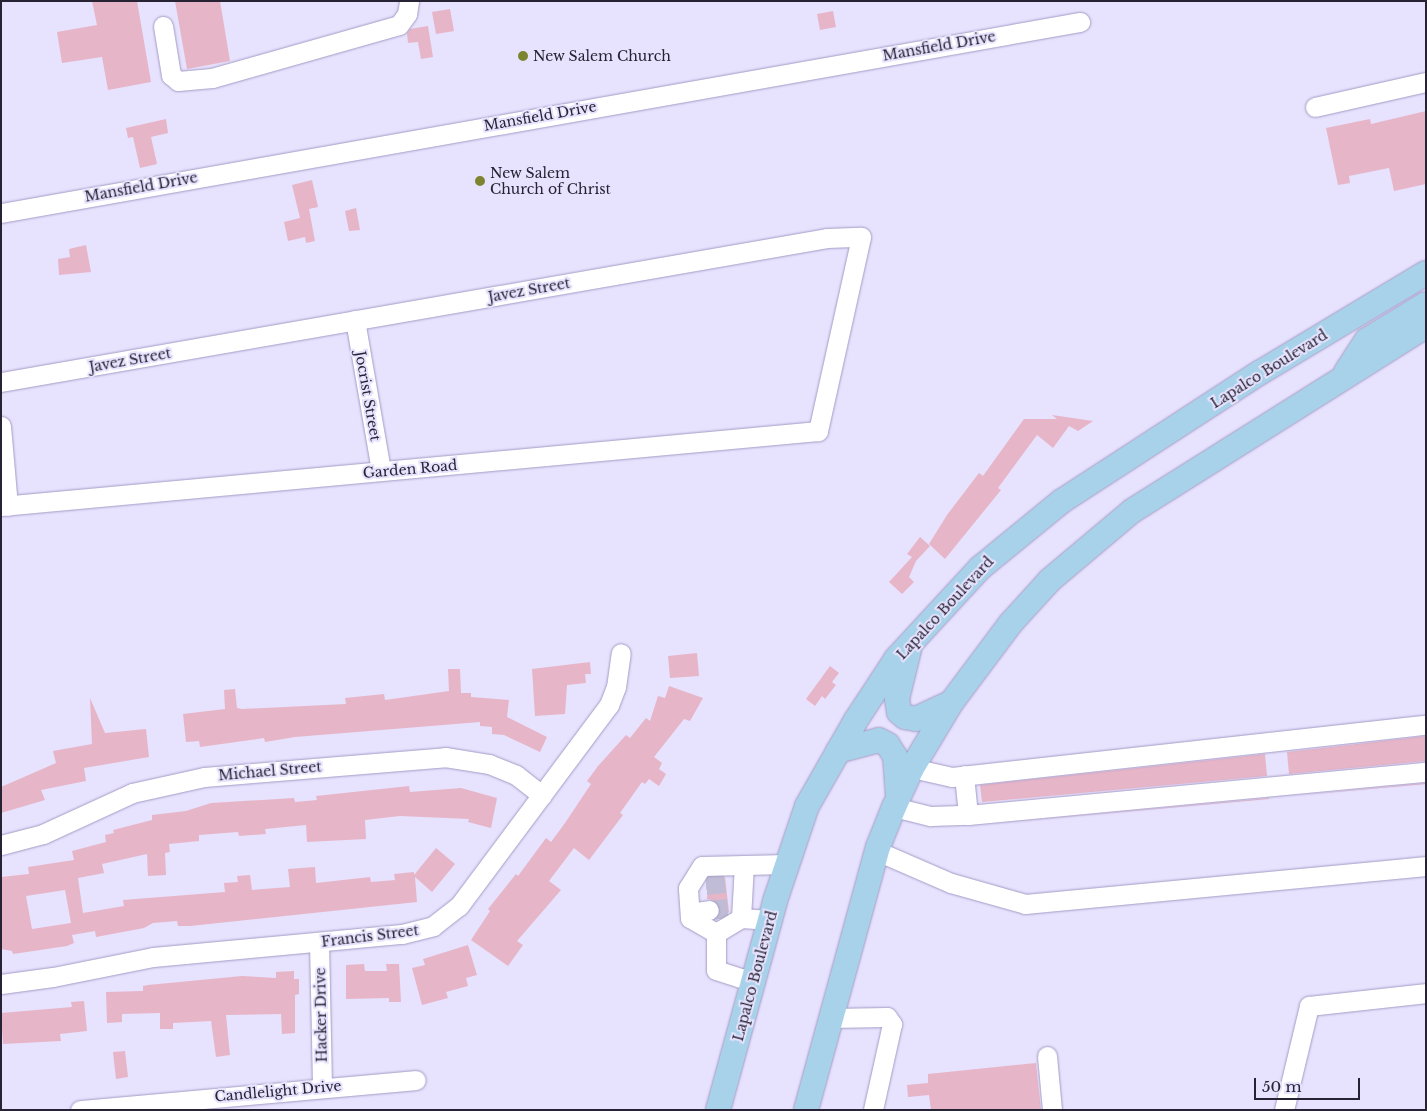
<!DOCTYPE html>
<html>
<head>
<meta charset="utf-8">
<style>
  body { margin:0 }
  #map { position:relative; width:1427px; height:1111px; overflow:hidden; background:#e7e2fd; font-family:"Libre Baskerville",serif }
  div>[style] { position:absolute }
  .building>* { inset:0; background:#e7b5c8 }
  .minor-tunnel>* { height:19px; margin-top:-9.5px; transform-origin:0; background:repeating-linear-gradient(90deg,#c1bcd5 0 19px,transparent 0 28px) }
  .roads { filter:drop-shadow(0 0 1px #a49bc6) drop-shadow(0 0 1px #a49bc6) }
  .minor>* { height:19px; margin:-9.5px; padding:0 9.5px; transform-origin:9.5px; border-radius:9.5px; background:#fff }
  .major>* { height:24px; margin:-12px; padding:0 12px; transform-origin:12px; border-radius:12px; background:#a8d2e9 }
  .dots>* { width:14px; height:14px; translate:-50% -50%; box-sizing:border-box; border:2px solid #e7e2fd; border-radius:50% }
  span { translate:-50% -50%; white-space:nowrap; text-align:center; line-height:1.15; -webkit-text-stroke:4px #e7e2fd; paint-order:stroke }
  .street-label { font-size:14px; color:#272334 }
  .poi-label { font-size:14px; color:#272334 }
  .left { translate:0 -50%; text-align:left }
  .frame { position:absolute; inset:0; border:2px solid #272334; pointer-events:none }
  .scale { position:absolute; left:1254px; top:1078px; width:106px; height:22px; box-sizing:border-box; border:2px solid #272334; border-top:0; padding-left:6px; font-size:15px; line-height:18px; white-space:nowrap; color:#272334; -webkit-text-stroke:4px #e7e2fd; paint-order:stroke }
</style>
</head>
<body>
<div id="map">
  <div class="building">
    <div style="clip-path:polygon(92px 1px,137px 1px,151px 82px,108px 90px,102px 57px,62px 63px,57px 32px,97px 25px)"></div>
    <div style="clip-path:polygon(175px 1px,220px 1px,230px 61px,187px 69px)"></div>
    <div style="clip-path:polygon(450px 9px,454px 31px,436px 34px,432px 12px)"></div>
    <div style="clip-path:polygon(833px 11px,836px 27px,820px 30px,817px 14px)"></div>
    <div style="clip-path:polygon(428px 26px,433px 57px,421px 59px,418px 42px,408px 43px,407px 33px,410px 29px)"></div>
    <div style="clip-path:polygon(1426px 111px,1426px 184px,1394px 191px,1389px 168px,1349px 176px,1350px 183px,1338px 185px,1326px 128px,1370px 119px,1371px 124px)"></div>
    <div style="clip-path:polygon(166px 119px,168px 133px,151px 137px,157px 164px,140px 168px,133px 137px,128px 138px,126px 128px)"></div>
    <div style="clip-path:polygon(312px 180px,318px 207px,309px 209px,315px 241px,306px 243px,305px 237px,288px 241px,284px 222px,300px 218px,292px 185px)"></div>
    <div style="clip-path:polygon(356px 208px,360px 230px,349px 231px,345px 211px)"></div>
    <div style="clip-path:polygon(86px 245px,91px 272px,59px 275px,58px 259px,70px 257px,69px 249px)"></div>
    <div style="clip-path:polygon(1052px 415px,1093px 421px,1078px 431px,1069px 426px,1053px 448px,1037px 435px,998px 488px,1001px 490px,945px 559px,929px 544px,947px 515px,979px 473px,983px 476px,1024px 419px,1057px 419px)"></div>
    <div style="clip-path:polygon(920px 537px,930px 546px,916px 561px,909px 577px,914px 582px,902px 594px,889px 582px,912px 557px,907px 554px)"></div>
    <div style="clip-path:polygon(697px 653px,699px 676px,670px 678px,668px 656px)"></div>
    <div style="clip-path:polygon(590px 662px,591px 674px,585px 674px,586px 683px,567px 685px,565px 714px,535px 716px,532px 669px)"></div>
    <div style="clip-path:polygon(830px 666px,839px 673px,832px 682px,836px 685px,825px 699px,822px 696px,815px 706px,806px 699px)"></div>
    <div style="clip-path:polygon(448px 669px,460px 669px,461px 693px,471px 693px,471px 697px,509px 700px,507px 717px,547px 737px,540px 752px,504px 735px,492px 734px,492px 727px,480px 726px,480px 722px,295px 737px,265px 742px,264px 738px,200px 747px,199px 741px,186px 742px,183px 714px,225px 709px,224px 690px,235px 689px,237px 708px,242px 709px,346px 704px,345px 698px,384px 694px,385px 700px,449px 691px)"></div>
    <div style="clip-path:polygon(669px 686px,703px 698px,690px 721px,684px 719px,654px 757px,662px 763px,659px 769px,666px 774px,659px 786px,649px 779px,645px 784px,642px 782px,620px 813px,623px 815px,589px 860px,574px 848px,549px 881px,561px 890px,517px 941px,523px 945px,508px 966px,471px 940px,490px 911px,488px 909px,516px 874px,518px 876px,546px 838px,551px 842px,565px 823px,591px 784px,587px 781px,598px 766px,626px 735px,630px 738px,646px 718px,650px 721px,658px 696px,665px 698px)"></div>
    <div style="clip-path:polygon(90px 698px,105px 733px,146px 729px,149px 757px,84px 768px,86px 781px,41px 790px,45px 800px,1px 813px,1px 787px,56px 763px,53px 751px,92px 744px)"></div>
    <div style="clip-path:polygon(1426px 736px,1426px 761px,1289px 774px,1287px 752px)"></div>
    <div style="clip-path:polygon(1265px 754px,1267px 776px,982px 802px,980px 785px)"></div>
    <div style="clip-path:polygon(1426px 783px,1426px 784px,1291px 796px)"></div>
    <div style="clip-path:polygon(evenodd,409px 786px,410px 792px,461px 788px,497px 798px,491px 828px,468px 822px,469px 819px,400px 816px,365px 820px,366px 839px,307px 842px,306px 825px,265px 829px,266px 834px,239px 836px,238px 832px,199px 835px,199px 841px,169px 844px,170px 852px,165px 853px,166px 875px,148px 876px,147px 854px,102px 864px,104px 873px,78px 878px,83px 913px,124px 906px,123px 900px,225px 892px,224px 883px,238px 882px,237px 876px,250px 875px,252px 890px,290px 887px,288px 869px,315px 867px,316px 883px,370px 877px,371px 882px,395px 880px,394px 874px,414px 872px,414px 875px,436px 848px,455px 864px,432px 892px,415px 877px,417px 902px,190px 926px,178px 926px,177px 921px,153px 923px,144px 928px,96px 937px,95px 931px,72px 935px,74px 943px,67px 946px,13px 954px,12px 951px,1px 949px,1px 877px,29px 874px,28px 867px,74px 860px,72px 851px,106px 842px,105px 835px,114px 833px,113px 830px,152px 820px,152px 815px,186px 811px,211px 803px,294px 798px,295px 802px,317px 800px,316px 796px,409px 786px,65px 890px,71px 923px,32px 929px,26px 896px,65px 890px)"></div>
    <div style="clip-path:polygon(1269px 798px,1269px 799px,988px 824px)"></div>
    <div style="clip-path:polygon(708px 877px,725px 877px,729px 912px,716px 920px,720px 908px,713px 900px,707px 899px)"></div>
    <div style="clip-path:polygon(468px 945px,477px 975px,466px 978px,468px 986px,446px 992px,448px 998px,422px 1005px,412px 968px,425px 965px,423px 959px)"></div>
    <div style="clip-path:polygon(364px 964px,365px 971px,387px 971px,386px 964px,399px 964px,401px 1002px,389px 1002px,389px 998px,346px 999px,346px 965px)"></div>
    <div style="clip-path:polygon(294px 971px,294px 979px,299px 979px,299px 994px,295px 995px,295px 1033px,282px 1034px,281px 1014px,226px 1015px,230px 1055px,216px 1057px,211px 1021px,173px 1023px,173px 1029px,160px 1029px,160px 1013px,122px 1014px,122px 1022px,107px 1023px,106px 992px,143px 991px,143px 986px,148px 985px,242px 976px,276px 978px,276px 972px)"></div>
    <div style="clip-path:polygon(84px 1001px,87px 1031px,60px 1034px,61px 1041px,3px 1044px,1px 1013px,72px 1007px,71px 1002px)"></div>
    <div style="clip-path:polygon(125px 1051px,128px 1077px,116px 1079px,113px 1052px)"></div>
    <div style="clip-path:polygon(1036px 1063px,1041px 1110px,931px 1110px,929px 1095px,908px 1097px,907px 1085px,928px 1083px,928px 1074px)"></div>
  </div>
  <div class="minor-tunnel">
    <div style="left:706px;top:885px;width:20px;rotate:-6deg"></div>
    <div style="left:709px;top:910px;width:19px;rotate:-6deg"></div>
  </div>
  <div class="roads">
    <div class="minor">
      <div style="left:163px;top:26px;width:50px;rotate:80.7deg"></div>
      <div style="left:171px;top:75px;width:9px;rotate:41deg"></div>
      <div style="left:178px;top:81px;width:34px;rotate:-5deg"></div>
      <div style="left:212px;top:78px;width:194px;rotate:-15.8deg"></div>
      <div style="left:399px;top:25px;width:14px;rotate:-54deg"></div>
      <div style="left:407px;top:14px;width:13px;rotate:-81deg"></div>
      <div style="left:1315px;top:107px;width:114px;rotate:-12.7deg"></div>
      <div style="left:1px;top:213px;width:1096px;rotate:-10.04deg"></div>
      <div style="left:355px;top:320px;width:153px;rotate:80.2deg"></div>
      <div style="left:1px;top:382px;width:838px;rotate:-9.89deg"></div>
      <div style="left:827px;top:238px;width:34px;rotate:-2deg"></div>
      <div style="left:861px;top:237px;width:199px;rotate:102.5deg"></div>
      <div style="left:818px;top:431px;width:820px;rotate:174.75deg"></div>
      <div style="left:1px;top:426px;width:80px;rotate:85deg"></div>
      <div style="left:912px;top:768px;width:41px;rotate:12.7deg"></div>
      <div style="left:952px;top:777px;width:477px;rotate:-6.3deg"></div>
      <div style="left:894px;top:807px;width:38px;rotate:14deg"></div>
      <div style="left:931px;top:816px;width:37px;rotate:-2deg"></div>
      <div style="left:968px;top:815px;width:40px;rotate:-95.7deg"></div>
      <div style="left:968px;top:815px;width:460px;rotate:-5.4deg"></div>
      <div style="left:1px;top:845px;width:43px;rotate:-14.7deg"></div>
      <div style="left:43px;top:834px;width:98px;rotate:-24.7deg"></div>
      <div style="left:132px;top:793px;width:74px;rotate:-12.5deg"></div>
      <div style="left:204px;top:777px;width:242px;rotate:-4.7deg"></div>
      <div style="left:445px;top:757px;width:45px;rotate:9deg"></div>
      <div style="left:489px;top:764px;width:29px;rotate:22deg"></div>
      <div style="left:516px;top:775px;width:33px;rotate:38deg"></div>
      <div style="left:877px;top:851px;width:81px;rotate:23.4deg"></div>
      <div style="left:951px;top:883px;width:77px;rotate:15.8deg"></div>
      <div style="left:1025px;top:904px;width:403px;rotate:-5.4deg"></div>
      <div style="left:690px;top:913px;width:19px;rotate:-9deg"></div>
      <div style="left:741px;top:918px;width:53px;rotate:-86.8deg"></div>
      <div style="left:716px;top:933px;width:29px;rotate:-31deg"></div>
      <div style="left:741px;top:918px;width:29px;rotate:4deg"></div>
      <div style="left:319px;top:942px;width:146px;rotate:88.8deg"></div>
      <div style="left:753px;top:982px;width:39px;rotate:-162deg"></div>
      <div style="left:716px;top:970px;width:37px;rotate:-90deg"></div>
      <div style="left:716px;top:933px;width:30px;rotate:-150deg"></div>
      <div style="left:690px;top:918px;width:30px;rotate:-94deg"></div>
      <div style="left:688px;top:888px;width:26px;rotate:-58deg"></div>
      <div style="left:702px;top:866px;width:85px;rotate:-1.3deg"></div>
      <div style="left:1px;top:984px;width:52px;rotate:-7.7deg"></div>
      <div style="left:53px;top:977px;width:102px;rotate:-11.3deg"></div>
      <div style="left:153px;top:957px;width:250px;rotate:-5.3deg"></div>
      <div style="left:402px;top:934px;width:32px;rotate:-14deg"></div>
      <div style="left:433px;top:926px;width:33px;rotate:-38deg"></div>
      <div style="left:459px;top:906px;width:251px;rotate:-53.3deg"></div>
      <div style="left:609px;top:705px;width:19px;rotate:-69deg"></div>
      <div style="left:616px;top:687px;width:34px;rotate:-82deg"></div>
      <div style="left:830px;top:1018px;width:57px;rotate:-1deg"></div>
      <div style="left:887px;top:1017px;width:9px;rotate:54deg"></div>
      <div style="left:892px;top:1024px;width:88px;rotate:102.5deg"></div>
      <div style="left:1047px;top:1056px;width:54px;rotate:84.7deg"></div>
      <div style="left:80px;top:1110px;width:337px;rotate:-5.1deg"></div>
      <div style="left:1284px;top:1110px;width:107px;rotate:-76.5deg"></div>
      <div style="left:1309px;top:1006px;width:118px;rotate:-6.3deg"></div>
    </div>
    <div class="major">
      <div style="left:1346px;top:372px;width:38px;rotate:-57deg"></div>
      <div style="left:1367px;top:340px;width:69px;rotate:-31.4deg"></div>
      <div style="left:909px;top:650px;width:50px;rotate:103.8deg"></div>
      <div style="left:897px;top:699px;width:13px;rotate:81deg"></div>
      <div style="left:899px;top:712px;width:8px;rotate:40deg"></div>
      <div style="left:905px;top:717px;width:11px;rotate:10deg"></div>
      <div style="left:916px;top:719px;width:38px;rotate:-25deg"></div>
      <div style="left:838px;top:751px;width:42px;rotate:-15deg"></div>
      <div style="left:879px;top:740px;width:10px;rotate:29deg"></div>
      <div style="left:888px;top:745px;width:13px;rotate:58deg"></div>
      <div style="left:895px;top:756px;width:40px;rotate:85.7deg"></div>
      <div style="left:718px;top:1110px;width:217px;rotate:-74.7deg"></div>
      <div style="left:775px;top:901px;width:100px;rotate:-71.4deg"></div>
      <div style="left:807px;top:806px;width:99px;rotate:-60.3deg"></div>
      <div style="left:856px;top:720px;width:73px;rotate:-56.7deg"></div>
      <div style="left:896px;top:659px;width:124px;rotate:-47.3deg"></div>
      <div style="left:980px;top:568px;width:106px;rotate:-39.3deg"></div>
      <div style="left:1062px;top:501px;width:237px;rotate:-33deg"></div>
      <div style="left:1261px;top:372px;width:192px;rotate:-31deg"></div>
      <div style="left:806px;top:1110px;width:273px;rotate:-74.7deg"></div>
      <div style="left:878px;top:847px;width:43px;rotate:-68.2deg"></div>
      <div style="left:894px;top:807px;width:43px;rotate:-65.2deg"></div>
      <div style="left:912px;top:768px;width:76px;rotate:-59deg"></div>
      <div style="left:951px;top:703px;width:99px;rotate:-53.2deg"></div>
      <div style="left:1010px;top:624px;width:59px;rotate:-47.7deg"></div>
      <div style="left:1050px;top:580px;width:107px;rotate:-40.1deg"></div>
      <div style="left:1132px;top:511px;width:347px;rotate:-32.2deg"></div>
    </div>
  </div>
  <div class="dots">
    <div style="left:523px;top:56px;background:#7c842f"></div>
    <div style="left:480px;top:181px;background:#7c842f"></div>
  </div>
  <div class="street-label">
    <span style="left:939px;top:46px;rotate:-10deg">Mansfield Drive</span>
    <span style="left:540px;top:116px;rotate:-10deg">Mansfield Drive</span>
    <span style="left:141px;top:187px;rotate:-10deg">Mansfield Drive</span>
    <span style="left:529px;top:290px;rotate:-10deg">Javez Street</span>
    <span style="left:130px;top:360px;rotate:-10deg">Javez Street</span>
    <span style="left:1269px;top:369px;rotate:-32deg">Lapalco Boulevard</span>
    <span style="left:368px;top:396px;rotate:80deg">Jocrist Street</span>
    <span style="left:410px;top:469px;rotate:-5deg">Garden Road</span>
    <span style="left:945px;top:608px;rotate:-47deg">Lapalco Boulevard</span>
    <span style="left:270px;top:771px;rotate:-5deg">Michael Street</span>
    <span style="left:370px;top:936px;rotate:-7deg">Francis Street</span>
    <span style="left:755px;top:976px;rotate:-75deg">Lapalco Boulevard</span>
    <span style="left:321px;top:1015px;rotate:-91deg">Hacker Drive</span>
    <span style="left:278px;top:1091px;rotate:-5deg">Candlelight Drive</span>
  </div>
  <div class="poi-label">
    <span class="left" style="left:533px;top:56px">New Salem Church</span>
    <span class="left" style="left:490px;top:181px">New Salem<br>Church of Christ</span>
  </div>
  <div class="frame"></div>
  <div class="scale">50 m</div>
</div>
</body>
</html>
